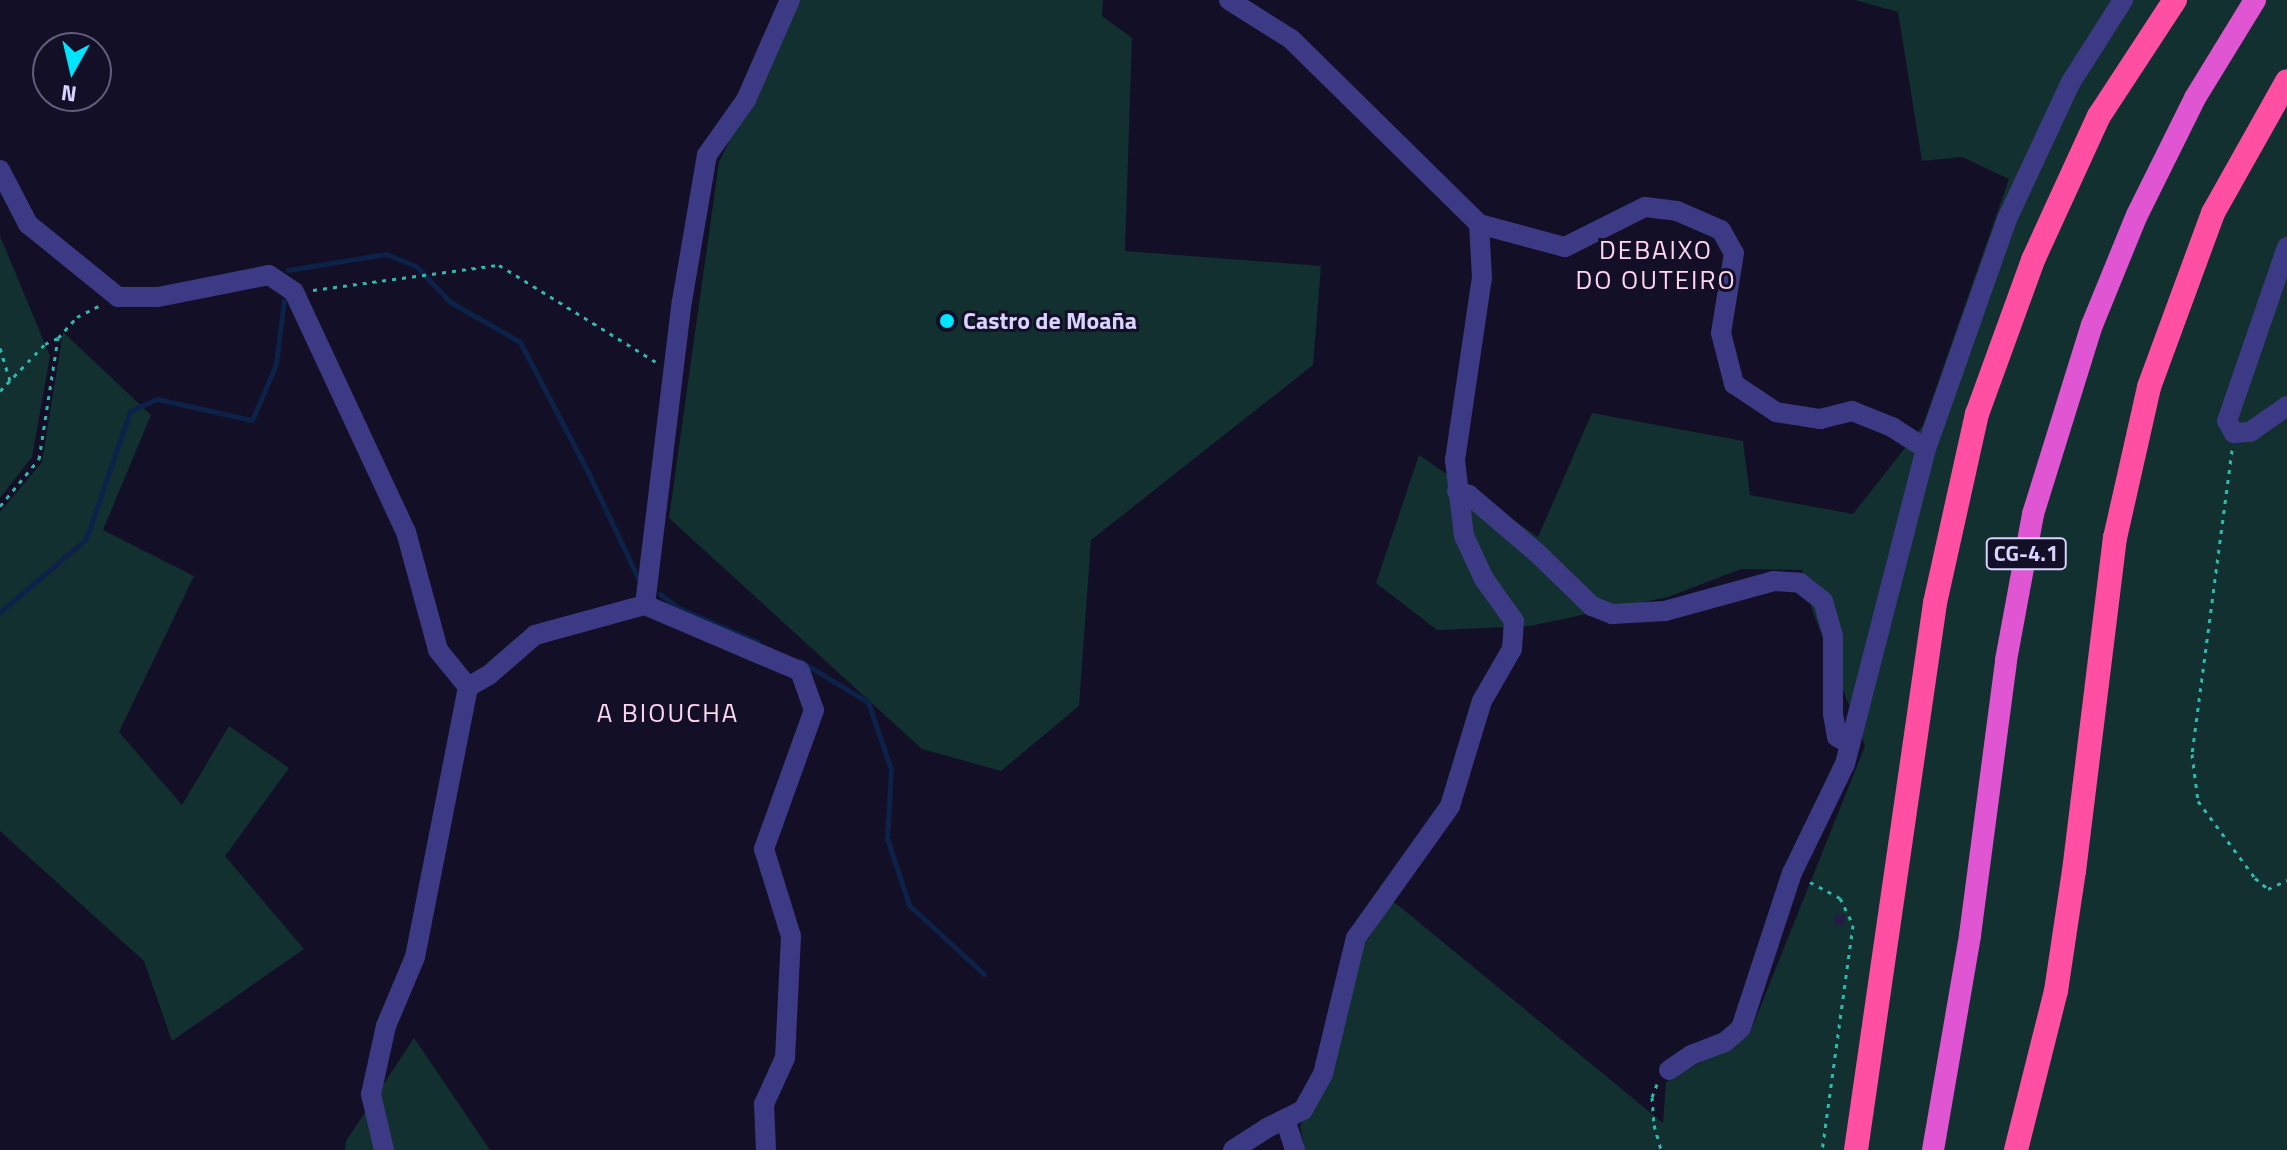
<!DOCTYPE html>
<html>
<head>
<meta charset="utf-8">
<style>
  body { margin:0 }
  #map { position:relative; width:2287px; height:1150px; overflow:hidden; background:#130f26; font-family:"Titillium Web",sans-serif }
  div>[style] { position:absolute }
  .green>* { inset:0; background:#12302f }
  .stream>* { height:5px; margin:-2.5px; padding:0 2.5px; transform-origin:2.5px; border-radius:2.5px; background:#0c2248 }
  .building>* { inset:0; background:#241b47 }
  .path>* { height:3px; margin-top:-1.5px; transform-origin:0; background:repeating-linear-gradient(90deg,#2fb8b0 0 4px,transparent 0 10px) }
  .minor>* { height:20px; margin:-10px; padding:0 10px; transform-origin:10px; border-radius:10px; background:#3d3a85 }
  .trunk>* { height:22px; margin:-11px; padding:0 11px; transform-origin:11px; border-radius:11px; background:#e055d1 }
  .motorway>* { height:24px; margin:-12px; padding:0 12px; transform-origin:12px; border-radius:12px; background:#ff4fa3 }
  .dots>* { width:22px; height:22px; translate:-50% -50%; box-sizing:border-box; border:4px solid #130f26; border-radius:50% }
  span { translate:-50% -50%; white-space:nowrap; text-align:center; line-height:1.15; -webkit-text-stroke:6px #130f26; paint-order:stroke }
  .shield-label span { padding:2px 6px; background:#130f26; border:2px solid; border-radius:6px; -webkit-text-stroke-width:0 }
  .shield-label { font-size:22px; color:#d9d4ff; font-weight:700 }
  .poi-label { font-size:24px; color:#d9d4ff; font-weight:700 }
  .left { translate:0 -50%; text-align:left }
  .neighbourhood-label { font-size:26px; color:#ffd6f0; letter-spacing:2px }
  .north { position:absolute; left:32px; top:32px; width:80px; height:80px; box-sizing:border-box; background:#130f26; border:2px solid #625e7d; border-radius:50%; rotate:188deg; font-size:22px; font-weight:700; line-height:32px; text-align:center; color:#d9d4ff }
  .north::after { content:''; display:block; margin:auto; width:28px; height:36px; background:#00e5ff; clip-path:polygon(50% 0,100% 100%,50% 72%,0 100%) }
</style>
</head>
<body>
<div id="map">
  <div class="green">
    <div style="clip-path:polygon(799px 0,1103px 0,1102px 16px,1132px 38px,1125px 251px,1321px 266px,1313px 365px,1091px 540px,1079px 706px,1001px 771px,922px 749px,669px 518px,719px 162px)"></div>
    <div style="clip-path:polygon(1855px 0,2287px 0,2287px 1150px,1305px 1150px,1300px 1126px,1333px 1073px,1355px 959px,1393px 901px,1663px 1123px,1666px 1082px,1749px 1035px,1865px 746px,1812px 610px,1802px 570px,1741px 569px,1668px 597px,1530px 626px,1437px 630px,1376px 583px,1419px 455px,1538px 537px,1592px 413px,1743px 441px,1750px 495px,1853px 514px,1923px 425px,2009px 179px,1962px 157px,1922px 161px,1898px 12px)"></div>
    <div style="clip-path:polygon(0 236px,50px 356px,32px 457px,0 498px)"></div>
    <div style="clip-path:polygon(63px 332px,151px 415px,103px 530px,194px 576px,119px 732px,182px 805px,229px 726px,289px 768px,225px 856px,304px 949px,172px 1041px,144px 961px,0 831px,0 512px,42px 462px)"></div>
    <div style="clip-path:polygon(414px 1038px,490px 1150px,345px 1150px,346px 1141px)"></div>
  </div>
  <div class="stream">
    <div style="left:288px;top:270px;width:99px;rotate:-9.3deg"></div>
    <div style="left:386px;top:254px;width:32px;rotate:22deg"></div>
    <div style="left:416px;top:266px;width:50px;rotate:46.6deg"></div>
    <div style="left:450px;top:302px;width:81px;rotate:29.7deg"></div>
    <div style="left:520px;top:342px;width:142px;rotate:62.4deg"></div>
    <div style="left:586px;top:468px;width:122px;rotate:64.7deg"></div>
    <div style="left:660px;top:594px;width:21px;rotate:37deg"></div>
    <div style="left:677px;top:607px;width:88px;rotate:23.4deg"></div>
    <div style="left:0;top:612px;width:113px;rotate:-40.3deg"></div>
    <div style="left:86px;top:539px;width:135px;rotate:-71deg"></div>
    <div style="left:130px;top:411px;width:30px;rotate:-24deg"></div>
    <div style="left:157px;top:399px;width:97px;rotate:12.5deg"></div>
    <div style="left:252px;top:420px;width:61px;rotate:-66.8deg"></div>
    <div style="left:276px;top:364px;width:64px;rotate:-82.9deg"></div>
    <div style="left:800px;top:661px;width:79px;rotate:31.1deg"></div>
    <div style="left:868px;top:702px;width:71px;rotate:71.1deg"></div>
    <div style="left:891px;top:769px;width:69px;rotate:93.3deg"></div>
    <div style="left:887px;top:838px;width:71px;rotate:71.8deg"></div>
    <div style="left:909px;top:905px;width:102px;rotate:42.6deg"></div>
  </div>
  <div class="building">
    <div style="clip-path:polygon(1835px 914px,1845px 915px,1844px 926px,1834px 925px)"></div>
  </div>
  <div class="path">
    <div style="left:313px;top:290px;width:188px;rotate:-7.7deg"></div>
    <div style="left:499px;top:265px;width:185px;rotate:31.7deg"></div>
    <div style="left:0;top:348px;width:34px;rotate:73deg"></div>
    <div style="left:0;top:391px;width:65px;rotate:-46.2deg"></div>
    <div style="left:45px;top:344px;width:14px;rotate:-25deg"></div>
    <div style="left:2232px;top:450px;width:307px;rotate:97.5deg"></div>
    <div style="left:2192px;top:754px;width:47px;rotate:82.7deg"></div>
    <div style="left:2198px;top:801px;width:96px;rotate:53.5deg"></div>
    <div style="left:2255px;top:878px;width:17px;rotate:40deg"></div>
    <div style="left:2268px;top:889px;width:21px;rotate:-25deg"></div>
    <div style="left:0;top:506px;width:61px;rotate:-50.3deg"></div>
    <div style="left:39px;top:459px;width:122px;rotate:-81.1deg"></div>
    <div style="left:58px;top:338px;width:28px;rotate:-48deg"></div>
    <div style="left:77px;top:317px;width:25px;rotate:-27deg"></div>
    <div style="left:1810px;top:882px;width:34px;rotate:28deg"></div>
    <div style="left:1840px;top:898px;width:30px;rotate:64deg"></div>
    <div style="left:1853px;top:925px;width:227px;rotate:97.8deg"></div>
    <div style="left:1657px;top:1084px;width:14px;rotate:111deg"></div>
    <div style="left:1652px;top:1097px;width:28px;rotate:86deg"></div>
    <div style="left:1654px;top:1125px;width:26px;rotate:74deg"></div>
  </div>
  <div class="minor">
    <div style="left:1229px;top:0;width:73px;rotate:32.2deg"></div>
    <div style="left:1291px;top:39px;width:264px;rotate:44.5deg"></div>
    <div style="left:1479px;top:224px;width:89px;rotate:15deg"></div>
    <div style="left:1565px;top:247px;width:89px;rotate:-26.6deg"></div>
    <div style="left:1645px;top:207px;width:32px;rotate:7deg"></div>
    <div style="left:1677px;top:211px;width:48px;rotate:23.4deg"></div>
    <div style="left:1721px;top:230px;width:26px;rotate:61deg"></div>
    <div style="left:1734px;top:253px;width:81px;rotate:99.2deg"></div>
    <div style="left:1721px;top:333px;width:53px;rotate:75.7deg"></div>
    <div style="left:1734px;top:384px;width:50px;rotate:33.7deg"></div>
    <div style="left:1776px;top:412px;width:45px;rotate:9deg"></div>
    <div style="left:1820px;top:419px;width:33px;rotate:-14deg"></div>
    <div style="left:1852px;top:411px;width:43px;rotate:21.8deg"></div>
    <div style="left:1892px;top:427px;width:40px;rotate:32.9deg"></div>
    <div style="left:0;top:170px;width:61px;rotate:62.6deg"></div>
    <div style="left:28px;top:224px;width:116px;rotate:39deg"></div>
    <div style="left:118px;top:297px;width:40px"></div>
    <div style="left:158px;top:297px;width:113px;rotate:-11.2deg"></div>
    <div style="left:269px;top:275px;width:30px;rotate:34deg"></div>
    <div style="left:294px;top:292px;width:265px;rotate:65deg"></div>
    <div style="left:406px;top:532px;width:122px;rotate:74.8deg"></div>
    <div style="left:438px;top:650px;width:48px;rotate:51deg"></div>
    <div style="left:468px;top:687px;width:275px;rotate:101.1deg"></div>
    <div style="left:415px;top:957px;width:75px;rotate:112.8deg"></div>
    <div style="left:386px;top:1026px;width:70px;rotate:102.4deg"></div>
    <div style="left:371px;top:1094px;width:57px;rotate:76.9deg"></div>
    <div style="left:2287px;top:247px;width:184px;rotate:109deg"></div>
    <div style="left:2227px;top:421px;width:14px;rotate:60deg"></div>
    <div style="left:2234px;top:433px;width:16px;rotate:-4deg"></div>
    <div style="left:2250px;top:432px;width:45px;rotate:-35.1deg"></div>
    <div style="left:1457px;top:491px;width:13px;rotate:18deg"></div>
    <div style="left:1469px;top:495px;width:88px;rotate:40.4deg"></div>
    <div style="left:1536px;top:552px;width:78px;rotate:44deg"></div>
    <div style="left:1592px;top:606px;width:22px;rotate:22deg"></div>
    <div style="left:1612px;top:614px;width:53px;rotate:-3.2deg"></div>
    <div style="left:1665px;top:611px;width:113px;rotate:-15.4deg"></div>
    <div style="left:1774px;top:581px;width:26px;rotate:4deg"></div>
    <div style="left:1800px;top:583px;width:29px;rotate:38deg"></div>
    <div style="left:1823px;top:601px;width:35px;rotate:74deg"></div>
    <div style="left:1833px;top:635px;width:79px;rotate:90deg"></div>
    <div style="left:1833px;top:714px;width:23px;rotate:80deg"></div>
    <div style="left:1837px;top:737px;width:15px;rotate:28deg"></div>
    <div style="left:645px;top:605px;width:306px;rotate:-83.1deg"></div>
    <div style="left:682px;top:301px;width:148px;rotate:-80.3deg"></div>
    <div style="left:707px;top:155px;width:67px;rotate:-54.7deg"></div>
    <div style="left:746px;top:100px;width:109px;rotate:-66.3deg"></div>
    <div style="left:468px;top:687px;width:24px;rotate:-30deg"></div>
    <div style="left:489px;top:675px;width:61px;rotate:-41deg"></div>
    <div style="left:535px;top:635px;width:114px;rotate:-15.3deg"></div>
    <div style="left:645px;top:605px;width:168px;rotate:23.1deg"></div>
    <div style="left:800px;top:671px;width:41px;rotate:70.3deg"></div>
    <div style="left:814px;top:710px;width:148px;rotate:109.8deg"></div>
    <div style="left:764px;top:849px;width:91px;rotate:72.8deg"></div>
    <div style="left:791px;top:936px;width:122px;rotate:92.8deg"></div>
    <div style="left:785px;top:1058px;width:51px;rotate:114.5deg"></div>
    <div style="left:764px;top:1104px;width:46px;rotate:87.5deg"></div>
    <div style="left:1669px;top:1070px;width:27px;rotate:-34deg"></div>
    <div style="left:1691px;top:1055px;width:36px;rotate:-21deg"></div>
    <div style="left:1725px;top:1042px;width:21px;rotate:-41deg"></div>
    <div style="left:1741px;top:1028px;width:163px;rotate:-71.8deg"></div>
    <div style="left:1792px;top:873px;width:121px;rotate:-64.1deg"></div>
    <div style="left:1845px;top:764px;width:325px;rotate:-75.6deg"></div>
    <div style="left:1926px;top:449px;width:244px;rotate:-70.6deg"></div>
    <div style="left:2007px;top:219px;width:151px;rotate:-65deg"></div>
    <div style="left:2071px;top:82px;width:97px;rotate:-57.6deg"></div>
    <div style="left:1285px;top:1119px;width:33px;rotate:72deg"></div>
    <div style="left:1233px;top:1150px;width:40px;rotate:-32.9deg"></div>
    <div style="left:1267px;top:1128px;width:40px;rotate:-26.6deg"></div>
    <div style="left:1303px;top:1110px;width:41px;rotate:-60.9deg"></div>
    <div style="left:1323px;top:1074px;width:140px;rotate:-76.4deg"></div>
    <div style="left:1356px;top:938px;width:162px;rotate:-54.5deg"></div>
    <div style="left:1450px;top:806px;width:110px;rotate:-73.1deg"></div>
    <div style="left:1482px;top:701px;width:60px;rotate:-60deg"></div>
    <div style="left:1512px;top:649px;width:28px;rotate:-86deg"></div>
    <div style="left:1514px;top:621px;width:52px;rotate:-125.5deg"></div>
    <div style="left:1484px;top:579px;width:47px;rotate:-114.9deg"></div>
    <div style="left:1464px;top:536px;width:77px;rotate:-96.8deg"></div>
    <div style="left:1455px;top:460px;width:184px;rotate:-81.6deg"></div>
    <div style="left:1482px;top:278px;width:54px;rotate:-93.2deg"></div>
  </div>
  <div class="trunk">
    <div style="left:1933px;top:1150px;width:218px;rotate:-80.2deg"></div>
    <div style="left:1970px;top:935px;width:277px;rotate:-82.5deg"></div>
    <div style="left:2006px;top:660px;width:148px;rotate:-79.5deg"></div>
    <div style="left:2033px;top:514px;width:198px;rotate:-72.7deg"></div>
    <div style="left:2092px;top:325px;width:119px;rotate:-67.8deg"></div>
    <div style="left:2137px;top:215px;width:131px;rotate:-63.6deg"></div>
    <div style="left:2195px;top:98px;width:115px;rotate:-58.5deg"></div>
  </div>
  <div class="motorway">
    <div style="left:1856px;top:1150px;width:553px;rotate:-81.78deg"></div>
    <div style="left:1935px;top:603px;width:194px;rotate:-77.5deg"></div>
    <div style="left:1977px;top:414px;width:164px;rotate:-70deg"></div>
    <div style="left:2033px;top:260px;width:158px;rotate:-65.4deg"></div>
    <div style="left:2099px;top:116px;width:139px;rotate:-56.8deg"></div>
    <div style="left:2016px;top:1150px;width:164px;rotate:-75.9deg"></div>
    <div style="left:2056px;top:991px;width:121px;rotate:-81.5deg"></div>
    <div style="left:2074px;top:871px;width:336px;rotate:-83deg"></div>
    <div style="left:2115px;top:538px;width:155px;rotate:-77.3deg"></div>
    <div style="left:2149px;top:387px;width:185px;rotate:-69.8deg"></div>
    <div style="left:2213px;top:213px;width:151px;rotate:-60.7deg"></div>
  </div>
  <div class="dots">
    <div style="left:947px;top:321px;background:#00e5ff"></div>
  </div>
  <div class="shield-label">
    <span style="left:2026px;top:554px">CG-4.1</span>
  </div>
  <div class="poi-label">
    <span class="left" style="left:963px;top:321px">Castro de Moaña</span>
  </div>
  <div class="neighbourhood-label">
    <span style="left:1656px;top:265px">DEBAIXO<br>DO OUTEIRO</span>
    <span style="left:668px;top:713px">A BIOUCHA</span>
  </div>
  <div class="north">N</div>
</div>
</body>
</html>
